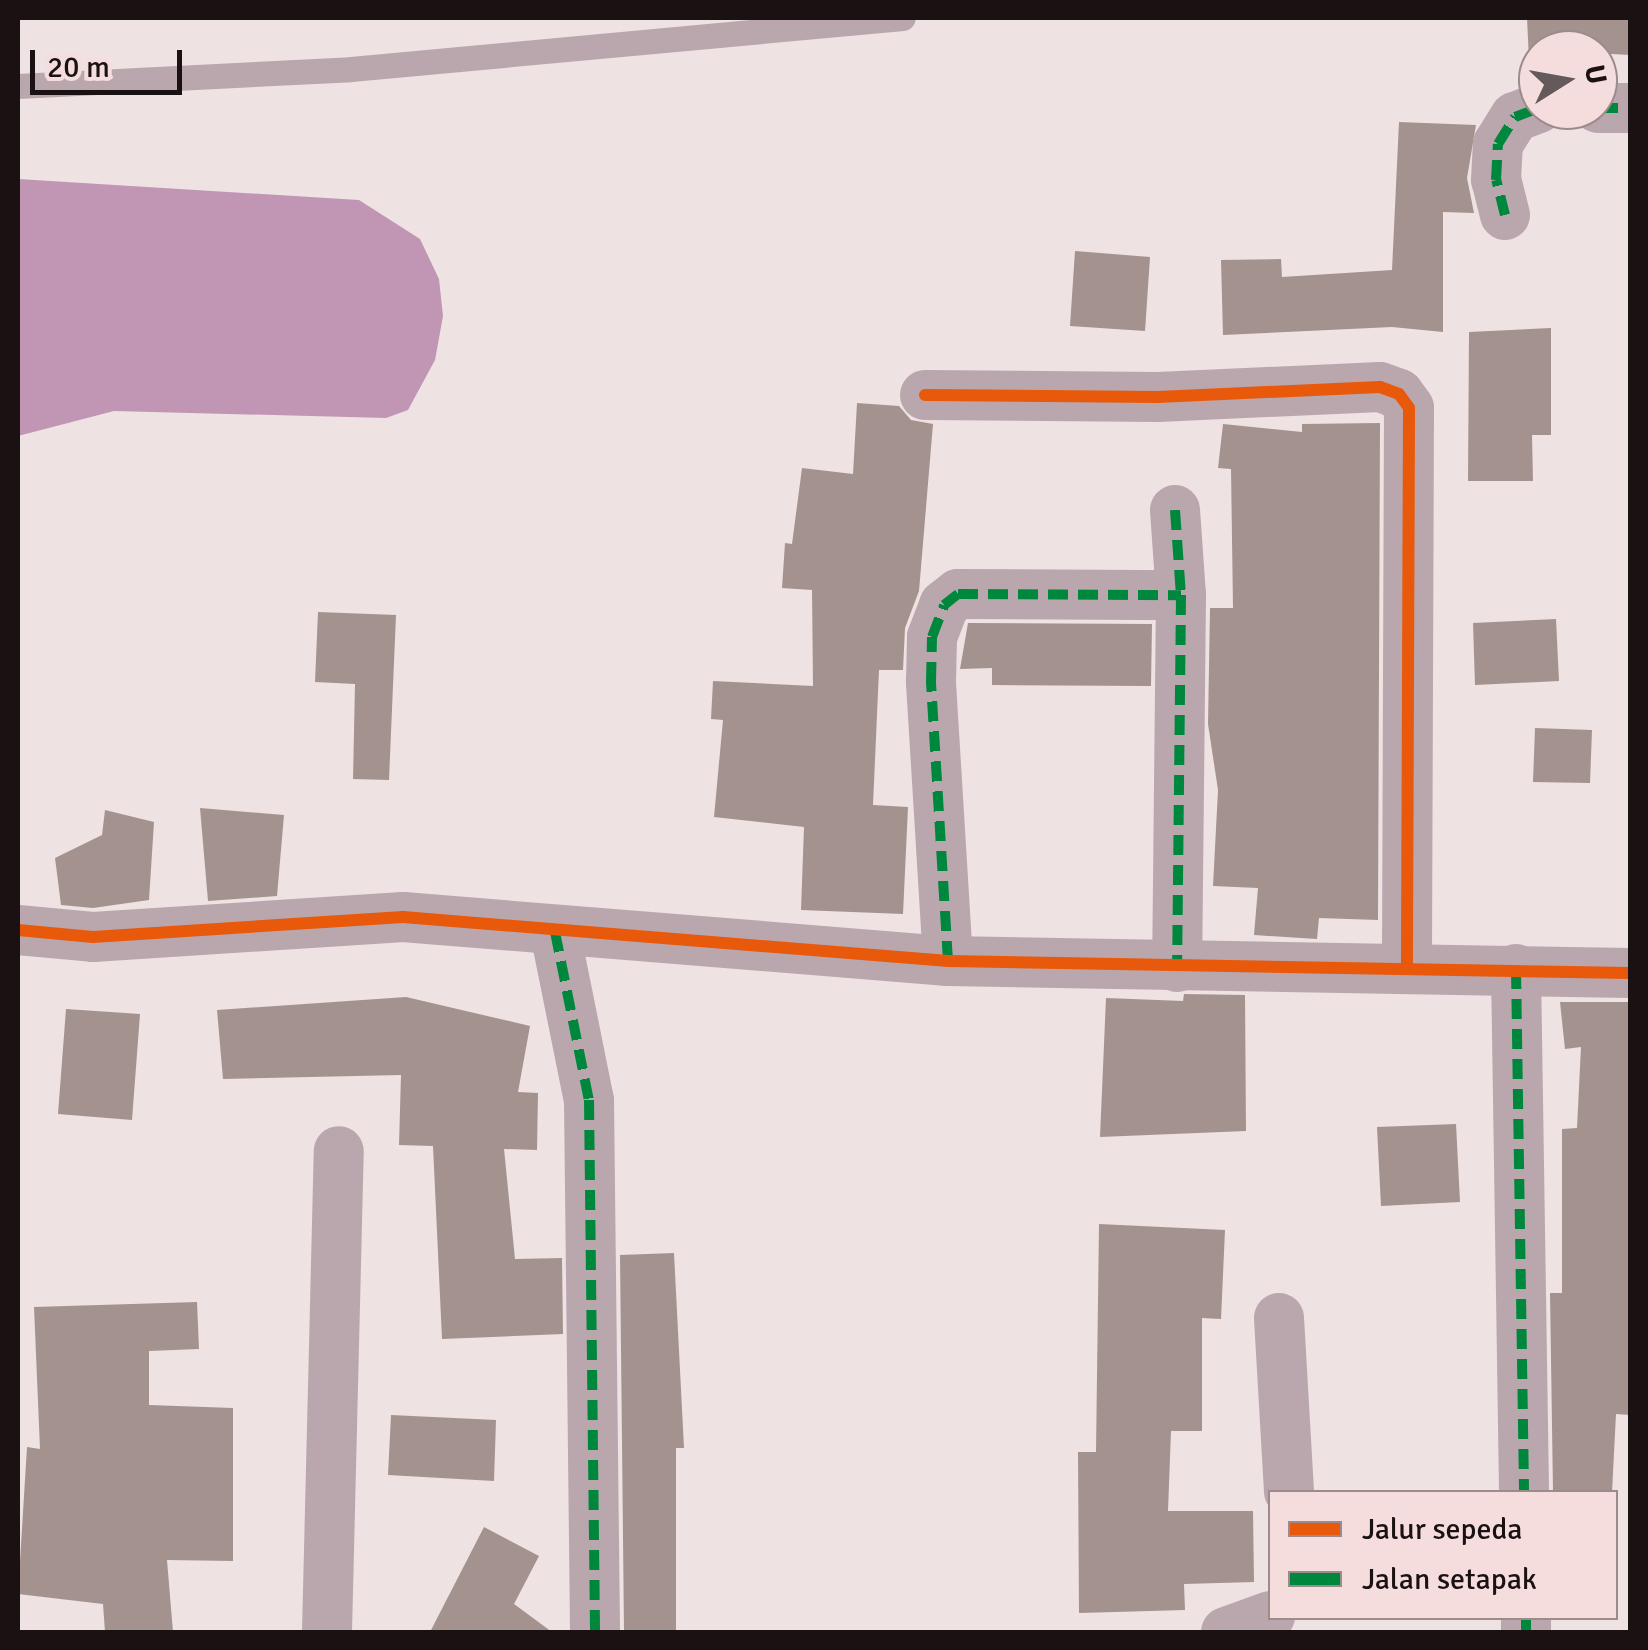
<!DOCTYPE html>
<html>
<head>
<meta charset="utf-8">
<style>
  body { margin:0 }
  #map { position:relative; width:1648px; height:1650px; overflow:hidden; background:#efe2e2; font-family:Signika,sans-serif }
  div>[style] { position:absolute }
  .water>* { inset:0; background:#c096b4 }
  .building>* { inset:0; background:#a4928f }
  .service>* { height:25px; margin:-12.5px; padding:0 12.5px; transform-origin:12.5px; border-radius:12.5px; background:#b9a7ad }
  .minor>* { height:50px; margin:-25px; padding:0 25px; transform-origin:25px; border-radius:25px; background:#b9a7ad }
  .quiet>* { height:10px; margin-top:-5px; transform-origin:0; background:repeating-linear-gradient(90deg,#00873e 0 20px,transparent 0 30px) }
  .cycleway>* { height:12px; margin:-6px; padding:0 6px; transform-origin:6px; border-radius:6px; background:#e8590c }
  span { translate:-50% -50%; white-space:nowrap; text-align:center; line-height:1.15; -webkit-text-stroke:10px #f5dcdd; paint-order:stroke }
  .frame { position:absolute; inset:0; border:20px solid #1a1112; pointer-events:none }
  .legend { position:absolute; left:1268px; top:1490px; width:350px; height:130px; box-sizing:border-box; background:#f5dcdd; border:2px solid #9d8b8c; margin:0; padding:12px 18px; list-style:none; font-size:30px; color:#1a1112 }
  .legend li { display:flex; align-items:center; gap:20px; height:50px }
  .legend b { width:50px; border:2px solid #9d8b8c }
  .north { position:absolute; left:1518px; top:30px; width:100px; height:100px; box-sizing:border-box; background:#f5dcdd; border:2px solid #9d8b8c; border-radius:50%; rotate:79deg; font-size:28px; font-weight:700; line-height:40px; text-align:center; color:#1a1112 }
  .north::after { content:''; display:block; margin:auto; width:35px; height:45px; background:#655a5b; clip-path:polygon(50% 0,100% 100%,50% 72%,0 100%) }
  .scale { position:absolute; left:30px; top:50px; width:152px; height:45px; box-sizing:border-box; border:5px solid #1a1112; border-top:0; padding-left:12px; font-size:30px; line-height:35px; white-space:nowrap; color:#1a1112; -webkit-text-stroke:8px #f5dcdd; paint-order:stroke }
</style>
</head>
<body>
<div id="map">
  <div class="water">
    <div style="clip-path:polygon(18px 179px,359px 200px,420px 239px,439px 279px,443px 316px,435px 360px,408px 410px,386px 418px,114px 411px,18px 436px)"></div>
  </div>
  <div class="building">
    <div style="clip-path:polygon(1527px 18px,1630px 18px,1630px 55px,1538px 50px,1538px 60px,1529px 60px)"></div>
    <div style="clip-path:polygon(1399px 122px,1476px 125px,1467px 178px,1474px 213px,1443px 212px,1443px 332px,1392px 327px,1223px 335px,1221px 260px,1281px 259px,1282px 277px,1392px 270px)"></div>
    <div style="clip-path:polygon(1075px 251px,1150px 257px,1145px 331px,1070px 326px)"></div>
    <div style="clip-path:polygon(1551px 328px,1551px 435px,1532px 435px,1533px 481px,1468px 481px,1469px 332px)"></div>
    <div style="clip-path:polygon(857px 403px,899px 406px,911px 420px,933px 424px,919px 591px,905px 628px,903px 670px,879px 670px,873px 805px,908px 807px,903px 914px,801px 910px,804px 827px,714px 817px,723px 720px,711px 719px,713px 681px,813px 686px,812px 590px,782px 588px,785px 543px,792px 544px,802px 468px,853px 474px)"></div>
    <div style="clip-path:polygon(1380px 423px,1378px 920px,1319px 918px,1317px 939px,1254px 935px,1258px 888px,1213px 886px,1218px 790px,1208px 724px,1210px 608px,1233px 608px,1231px 469px,1218px 468px,1223px 424px,1302px 432px,1302px 424px)"></div>
    <div style="clip-path:polygon(318px 612px,396px 615px,389px 780px,353px 779px,355px 684px,315px 682px)"></div>
    <div style="clip-path:polygon(1556px 619px,1559px 681px,1475px 685px,1473px 623px)"></div>
    <div style="clip-path:polygon(968px 623px,1152px 624px,1151px 686px,992px 685px,992px 668px,960px 669px)"></div>
    <div style="clip-path:polygon(1535px 728px,1592px 730px,1590px 783px,1533px 782px)"></div>
    <div style="clip-path:polygon(200px 808px,284px 815px,277px 896px,208px 901px)"></div>
    <div style="clip-path:polygon(105px 810px,154px 822px,149px 900px,93px 908px,61px 905px,55px 858px,102px 835px)"></div>
    <div style="clip-path:polygon(1184px 994px,1245px 995px,1246px 1131px,1100px 1137px,1106px 998px,1183px 1001px)"></div>
    <div style="clip-path:polygon(406px 997px,530px 1026px,518px 1092px,538px 1093px,537px 1150px,504px 1149px,515px 1259px,562px 1258px,563px 1334px,442px 1339px,433px 1146px,399px 1145px,401px 1075px,223px 1079px,217px 1010px)"></div>
    <div style="clip-path:polygon(1560px 1002px,1630px 1002px,1630px 1415px,1616px 1414px,1612px 1492px,1553px 1492px,1550px 1293px,1562px 1293px,1562px 1129px,1577px 1128px,1581px 1047px,1565px 1049px)"></div>
    <div style="clip-path:polygon(66px 1009px,140px 1014px,132px 1120px,58px 1114px)"></div>
    <div style="clip-path:polygon(1456px 1124px,1460px 1202px,1381px 1206px,1377px 1127px)"></div>
    <div style="clip-path:polygon(1099px 1224px,1225px 1230px,1221px 1319px,1202px 1318px,1202px 1431px,1171px 1431px,1168px 1511px,1253px 1511px,1254px 1582px,1184px 1584px,1185px 1610px,1079px 1613px,1078px 1452px,1096px 1452px)"></div>
    <div style="clip-path:polygon(674px 1253px,684px 1448px,676px 1448px,676px 1632px,624px 1632px,620px 1255px)"></div>
    <div style="clip-path:polygon(197px 1302px,199px 1349px,149px 1351px,149px 1405px,233px 1408px,233px 1561px,167px 1560px,173px 1632px,105px 1632px,103px 1604px,18px 1594px,27px 1447px,40px 1449px,34px 1307px)"></div>
    <div style="clip-path:polygon(391px 1415px,496px 1420px,494px 1481px,388px 1475px)"></div>
    <div style="clip-path:polygon(484px 1527px,539px 1556px,514px 1604px,552px 1632px,430px 1632px)"></div>
  </div>
  <div class="service">
    <div style="left:18px;top:86px;width:333px;rotate:-2.9deg"></div>
    <div style="left:351px;top:69px;width:554px;rotate:-5.28deg"></div>
  </div>
  <div class="minor">
    <div style="left:1598px;top:108px;width:32px"></div>
    <div style="left:1505px;top:215px;width:36px;rotate:-104deg"></div>
    <div style="left:1496px;top:180px;width:36px;rotate:-87deg"></div>
    <div style="left:1498px;top:144px;width:32px;rotate:-58deg"></div>
    <div style="left:1515px;top:117px;width:25px;rotate:-21deg"></div>
    <div style="left:925px;top:395px;width:233px;rotate:0.5deg"></div>
    <div style="left:1158px;top:397px;width:222px;rotate:-2.6deg"></div>
    <div style="left:1380px;top:387px;width:20px;rotate:20deg"></div>
    <div style="left:1399px;top:394px;width:17px;rotate:54deg"></div>
    <div style="left:1409px;top:408px;width:558px;rotate:90.21deg"></div>
    <div style="left:1175px;top:510px;width:85px;rotate:86deg"></div>
    <div style="left:1181px;top:595px;width:372px;rotate:90.6deg"></div>
    <div style="left:18px;top:930px;width:75px;rotate:5.3deg"></div>
    <div style="left:93px;top:937px;width:311px;rotate:-3.7deg"></div>
    <div style="left:403px;top:917px;width:547px;rotate:4.62deg"></div>
    <div style="left:948px;top:961px;width:682px;rotate:1.01deg"></div>
    <div style="left:555px;top:932px;width:171px;rotate:78.6deg"></div>
    <div style="left:589px;top:1100px;width:532px;rotate:89.35deg"></div>
    <div style="left:948px;top:961px;width:280px;rotate:-93.5deg"></div>
    <div style="left:931px;top:682px;width:45px;rotate:-88.7deg"></div>
    <div style="left:932px;top:637px;width:34px;rotate:-69deg"></div>
    <div style="left:944px;top:605px;width:18px;rotate:-38deg"></div>
    <div style="left:958px;top:594px;width:223px;rotate:0.3deg"></div>
    <div style="left:1516px;top:969px;width:523px;rotate:89.12deg"></div>
    <div style="left:1279px;top:1318px;width:174px;rotate:86.7deg"></div>
    <div style="left:1526px;top:1618px;width:14px;rotate:90deg"></div>
    <div style="left:327px;top:1632px;width:481px;rotate:-88.6deg"></div>
    <div style="left:1226px;top:1632px;width:47px;rotate:-20deg"></div>
  </div>
  <div class="quiet">
    <div style="left:1598px;top:108px;width:32px"></div>
    <div style="left:1505px;top:215px;width:36px;rotate:-104deg"></div>
    <div style="left:1496px;top:180px;width:36px;rotate:-87deg"></div>
    <div style="left:1498px;top:144px;width:32px;rotate:-58deg"></div>
    <div style="left:1515px;top:117px;width:25px;rotate:-21deg"></div>
    <div style="left:1175px;top:510px;width:85px;rotate:86deg"></div>
    <div style="left:1181px;top:595px;width:372px;rotate:90.6deg"></div>
    <div style="left:555px;top:932px;width:171px;rotate:78.6deg"></div>
    <div style="left:589px;top:1100px;width:532px;rotate:89.35deg"></div>
    <div style="left:948px;top:961px;width:280px;rotate:-93.5deg"></div>
    <div style="left:931px;top:682px;width:45px;rotate:-88.7deg"></div>
    <div style="left:932px;top:637px;width:34px;rotate:-69deg"></div>
    <div style="left:944px;top:605px;width:18px;rotate:-38deg"></div>
    <div style="left:958px;top:594px;width:223px;rotate:0.3deg"></div>
    <div style="left:1516px;top:969px;width:523px;rotate:89.12deg"></div>
    <div style="left:1526px;top:1618px;width:14px;rotate:90deg"></div>
  </div>
  <div class="cycleway">
    <div style="left:925px;top:395px;width:233px;rotate:0.5deg"></div>
    <div style="left:1158px;top:397px;width:222px;rotate:-2.6deg"></div>
    <div style="left:1380px;top:387px;width:20px;rotate:20deg"></div>
    <div style="left:1399px;top:394px;width:17px;rotate:54deg"></div>
    <div style="left:1409px;top:408px;width:558px;rotate:90.21deg"></div>
    <div style="left:18px;top:930px;width:75px;rotate:5.3deg"></div>
    <div style="left:93px;top:937px;width:311px;rotate:-3.7deg"></div>
    <div style="left:403px;top:917px;width:547px;rotate:4.62deg"></div>
    <div style="left:948px;top:961px;width:682px;rotate:1.01deg"></div>
  </div>
  <div class="frame"></div>
  <ul class="legend">
  <li><b style="height:12px;background:#e8590c"></b>Jalur sepeda</li>
  <li><b style="height:12px;background:#00873e"></b>Jalan setapak</li>
  </ul>
  <div class="north">U</div>
  <div class="scale">20 m</div>
</div>
</body>
</html>
